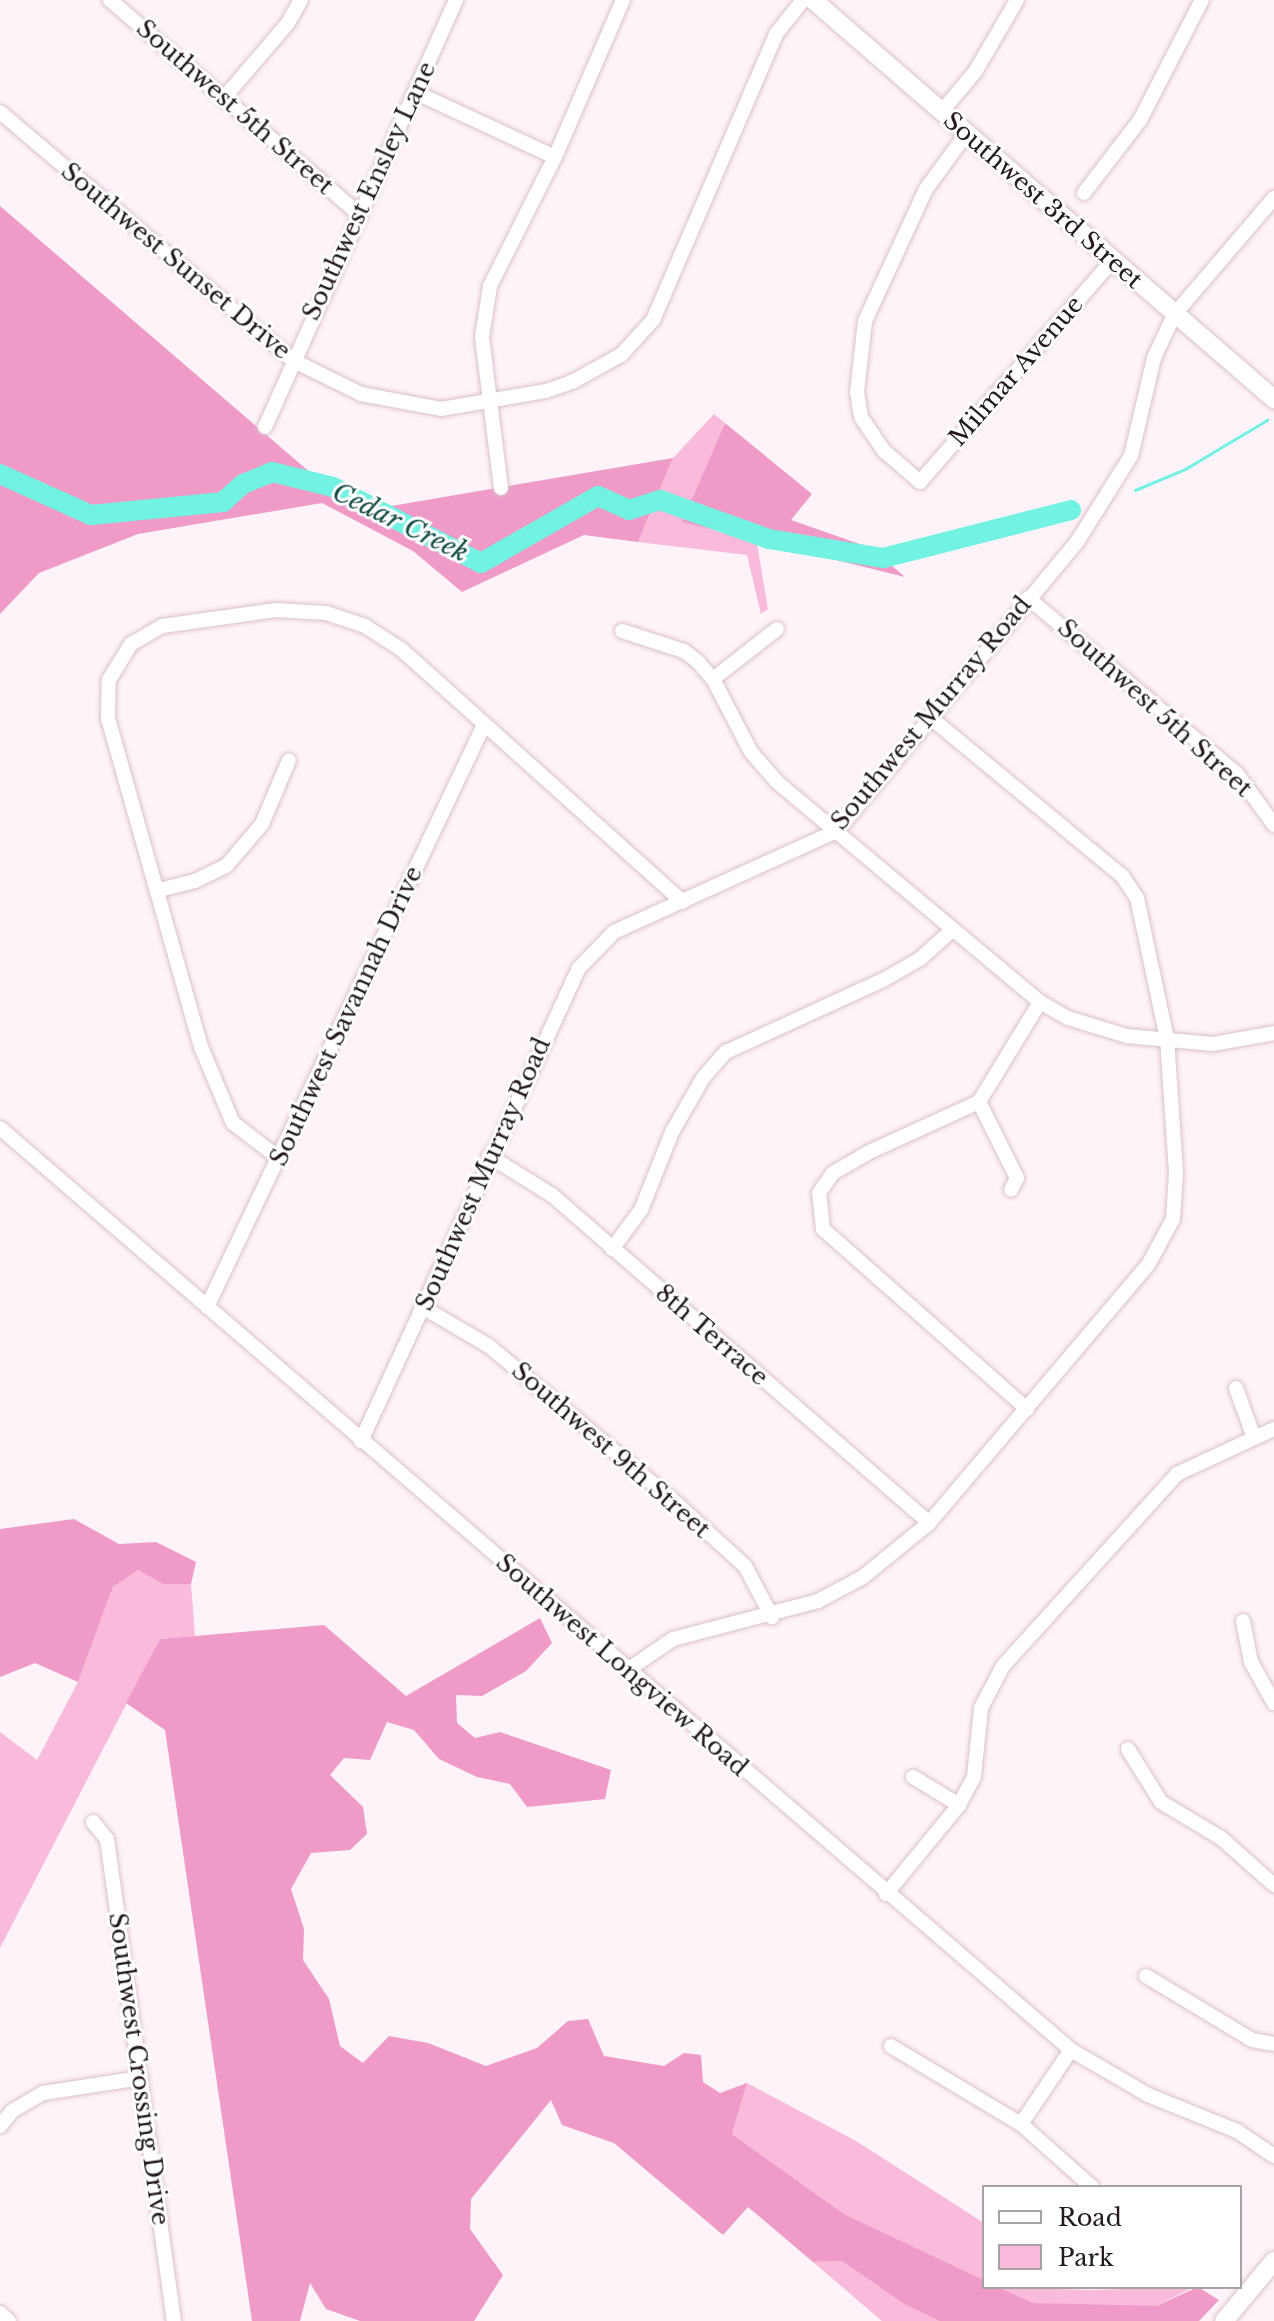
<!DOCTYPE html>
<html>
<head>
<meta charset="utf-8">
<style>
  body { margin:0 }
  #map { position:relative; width:1274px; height:2321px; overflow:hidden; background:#fdf3f8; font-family:"Libre Baskerville",serif }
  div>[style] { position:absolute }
  .green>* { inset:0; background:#fabadb }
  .forest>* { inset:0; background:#f09ac8 }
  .stream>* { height:3px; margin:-1.5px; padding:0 1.5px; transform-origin:1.5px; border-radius:1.5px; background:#71f2e2 }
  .river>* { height:20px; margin:-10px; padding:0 10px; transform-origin:10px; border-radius:10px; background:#71f2e2 }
  .roads { filter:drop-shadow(0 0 2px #dac1cd) drop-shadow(0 0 2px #dac1cd) }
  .minor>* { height:14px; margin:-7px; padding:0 7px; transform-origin:7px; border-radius:7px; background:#fff }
  .major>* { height:18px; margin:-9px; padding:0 9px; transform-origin:9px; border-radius:9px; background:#fff }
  span { translate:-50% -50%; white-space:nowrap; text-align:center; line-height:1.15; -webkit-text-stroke:6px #fff; paint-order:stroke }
  .street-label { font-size:24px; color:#231a1e }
  .water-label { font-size:26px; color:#144d47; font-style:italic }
  .legend { position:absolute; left:982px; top:2185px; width:260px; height:104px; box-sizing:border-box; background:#fff; border:2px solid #a7a3a5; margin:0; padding:10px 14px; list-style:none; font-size:24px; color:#231a1e }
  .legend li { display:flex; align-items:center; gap:16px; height:40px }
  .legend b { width:40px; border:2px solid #a7a3a5 }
</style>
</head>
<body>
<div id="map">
  <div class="green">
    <div style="clip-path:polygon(714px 414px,725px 423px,683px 521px,757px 543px,768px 609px,761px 614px,747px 555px,638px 542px,673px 458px)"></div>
    <div style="clip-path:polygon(138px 1570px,163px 1584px,191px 1584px,195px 1636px,160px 1639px,0 1948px,0 1732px,37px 1760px,78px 1682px,113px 1587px)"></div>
    <div style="clip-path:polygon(747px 2083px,856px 2141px,984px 2223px,984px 2280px,844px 2214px,732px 2134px)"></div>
    <div style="clip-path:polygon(842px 2261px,904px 2304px,939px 2321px,882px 2321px,813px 2262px)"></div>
    <div style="clip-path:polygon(999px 2287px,1089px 2290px,1194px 2287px,1156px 2306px,1108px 2307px,1033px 2303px)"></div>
  </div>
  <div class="forest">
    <div style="clip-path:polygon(0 206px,356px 512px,673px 458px,638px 542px,584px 535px,462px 592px,413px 551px,322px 503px,138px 534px,39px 573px,0 614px)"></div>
    <div style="clip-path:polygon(725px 423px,812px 494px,791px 520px,871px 548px,905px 577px,682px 522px)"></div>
    <div style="clip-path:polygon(74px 1519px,119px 1544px,156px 1542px,196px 1562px,191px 1584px,163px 1584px,138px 1570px,113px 1587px,78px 1682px,35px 1663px,0 1677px,0 1529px)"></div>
    <div style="clip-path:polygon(540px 1618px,552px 1643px,526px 1671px,482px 1696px,456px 1695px,457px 1723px,475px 1738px,500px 1732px,611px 1770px,605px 1799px,527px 1807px,510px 1784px,477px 1777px,439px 1759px,414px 1730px,387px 1722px,370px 1760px,344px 1758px,330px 1775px,363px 1807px,367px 1834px,350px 1850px,311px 1853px,291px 1889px,304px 1929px,303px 1960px,329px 1999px,340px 2046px,363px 2063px,389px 2036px,428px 2043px,486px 2066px,537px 2048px,568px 2021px,588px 2019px,604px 2056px,664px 2066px,684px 2053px,701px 2055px,703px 2082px,720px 2093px,747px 2083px,732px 2134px,844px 2214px,984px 2280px,984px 2287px,999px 2287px,1033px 2303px,1156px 2306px,1198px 2287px,1219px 2300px,1199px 2321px,939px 2321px,904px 2304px,842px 2261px,813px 2262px,748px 2207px,723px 2235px,614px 2143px,562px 2125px,551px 2100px,471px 2199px,470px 2229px,503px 2275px,474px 2321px,360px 2321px,326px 2309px,310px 2283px,300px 2321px,252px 2321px,165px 1730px,126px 1703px,160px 1639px,324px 1625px,406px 1696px)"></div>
  </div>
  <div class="stream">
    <div style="left:1135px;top:490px;width:54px;rotate:-22.8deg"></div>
    <div style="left:1185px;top:469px;width:96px;rotate:-30.9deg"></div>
  </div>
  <div class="river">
    <div style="left:0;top:474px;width:100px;rotate:24.3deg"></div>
    <div style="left:91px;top:515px;width:133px;rotate:-5.6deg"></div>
    <div style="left:223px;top:502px;width:27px;rotate:-42deg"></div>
    <div style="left:243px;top:484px;width:31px;rotate:-22deg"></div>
    <div style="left:272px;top:472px;width:63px;rotate:13.8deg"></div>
    <div style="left:333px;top:487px;width:166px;rotate:27.2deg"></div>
    <div style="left:481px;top:563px;width:135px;rotate:-29.8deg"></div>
    <div style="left:598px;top:496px;width:34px;rotate:24deg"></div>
    <div style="left:629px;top:510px;width:33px;rotate:-18deg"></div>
    <div style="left:660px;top:500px;width:116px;rotate:19.7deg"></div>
    <div style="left:769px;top:539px;width:116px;rotate:9.5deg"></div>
    <div style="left:883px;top:558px;width:194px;rotate:-14.3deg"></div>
  </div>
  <div class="roads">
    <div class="minor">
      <div style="left:110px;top:0;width:328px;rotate:40.7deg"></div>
      <div style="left:415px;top:92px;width:154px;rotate:24.9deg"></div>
      <div style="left:223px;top:99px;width:100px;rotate:-49.5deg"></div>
      <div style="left:288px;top:23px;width:26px;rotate:-61deg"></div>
      <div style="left:942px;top:111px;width:51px;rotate:-49.8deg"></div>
      <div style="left:975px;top:72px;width:83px;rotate:-59.7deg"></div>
      <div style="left:0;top:112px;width:383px;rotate:40.3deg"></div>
      <div style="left:292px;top:360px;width:77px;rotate:26.2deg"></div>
      <div style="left:361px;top:394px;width:81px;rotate:10.6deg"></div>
      <div style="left:441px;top:409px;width:107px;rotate:-9.7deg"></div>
      <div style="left:546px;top:391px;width:28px;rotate:-19deg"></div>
      <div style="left:572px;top:382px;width:56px;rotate:-28.9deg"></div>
      <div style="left:621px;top:355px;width:47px;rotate:-47.6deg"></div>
      <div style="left:653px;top:320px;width:311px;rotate:-66.7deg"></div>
      <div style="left:776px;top:34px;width:43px;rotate:-51.5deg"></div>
      <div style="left:967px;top:133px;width:69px;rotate:126.2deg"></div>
      <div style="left:926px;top:189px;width:145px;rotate:114.8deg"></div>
      <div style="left:865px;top:321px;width:71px;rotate:96.4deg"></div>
      <div style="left:857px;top:392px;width:25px;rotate:81deg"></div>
      <div style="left:861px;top:417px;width:40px;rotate:56deg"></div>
      <div style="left:883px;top:450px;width:49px;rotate:40.9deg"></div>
      <div style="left:920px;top:482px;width:293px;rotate:-49deg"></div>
      <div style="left:1084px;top:193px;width:92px;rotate:-52.5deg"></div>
      <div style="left:1140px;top:120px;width:135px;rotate:-62.7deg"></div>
      <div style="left:265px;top:427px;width:468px;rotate:-65.9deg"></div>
      <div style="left:501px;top:488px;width:152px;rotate:-97.2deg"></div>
      <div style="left:482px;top:337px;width:52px;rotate:-81.1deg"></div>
      <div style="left:490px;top:286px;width:144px;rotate:-63.3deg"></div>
      <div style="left:555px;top:157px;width:171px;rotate:-66.6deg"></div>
      <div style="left:1028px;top:598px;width:273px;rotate:40.1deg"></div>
      <div style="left:1237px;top:774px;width:63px;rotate:54deg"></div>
      <div style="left:622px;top:631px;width:65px;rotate:17.9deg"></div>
      <div style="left:684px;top:651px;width:18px;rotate:38deg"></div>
      <div style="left:698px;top:662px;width:23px;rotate:49deg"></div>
      <div style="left:713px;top:679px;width:82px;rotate:62.5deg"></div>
      <div style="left:751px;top:752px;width:40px;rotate:49deg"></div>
      <div style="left:777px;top:782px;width:343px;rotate:39.9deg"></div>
      <div style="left:1040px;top:1002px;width:32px;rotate:30deg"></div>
      <div style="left:1068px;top:1018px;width:62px;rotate:17deg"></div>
      <div style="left:1127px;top:1036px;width:86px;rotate:5.3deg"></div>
      <div style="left:1213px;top:1044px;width:62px;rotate:-10.2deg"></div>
      <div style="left:713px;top:679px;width:81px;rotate:-38deg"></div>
      <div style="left:159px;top:890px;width:37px;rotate:-14deg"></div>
      <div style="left:195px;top:881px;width:34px;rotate:-26deg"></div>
      <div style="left:226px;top:866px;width:55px;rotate:-49.4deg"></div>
      <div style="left:262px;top:824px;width:69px;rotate:-67.1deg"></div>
      <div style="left:979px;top:1102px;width:85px;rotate:63.4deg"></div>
      <div style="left:1017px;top:1178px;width:13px;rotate:117deg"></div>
      <div style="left:0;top:1128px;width:1413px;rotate:40.72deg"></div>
      <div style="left:1071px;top:2050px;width:89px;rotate:30.3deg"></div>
      <div style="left:1148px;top:2095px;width:96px;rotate:22deg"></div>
      <div style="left:1237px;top:2131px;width:45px;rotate:34deg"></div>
      <div style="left:489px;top:1156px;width:74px;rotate:31.8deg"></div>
      <div style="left:552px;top:1195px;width:500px;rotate:41deg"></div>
      <div style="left:280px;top:1159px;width:59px;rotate:-142.5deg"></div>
      <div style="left:233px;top:1123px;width:82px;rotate:-112.8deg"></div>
      <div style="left:201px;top:1047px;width:341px;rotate:-105.8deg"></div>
      <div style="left:108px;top:719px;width:39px;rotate:-89deg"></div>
      <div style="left:109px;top:680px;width:42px;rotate:-58.6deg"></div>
      <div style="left:131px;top:644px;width:36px;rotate:-30deg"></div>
      <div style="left:162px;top:626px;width:115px;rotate:-8deg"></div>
      <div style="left:276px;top:610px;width:50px;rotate:3.4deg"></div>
      <div style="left:326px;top:613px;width:41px;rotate:18.4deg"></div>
      <div style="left:365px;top:626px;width:44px;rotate:33deg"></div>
      <div style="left:402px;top:650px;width:377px;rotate:41.9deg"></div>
      <div style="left:612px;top:1249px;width:49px;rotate:-53.4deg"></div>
      <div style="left:641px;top:1210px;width:84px;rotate:-68.3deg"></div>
      <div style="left:672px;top:1132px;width:62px;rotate:-60.1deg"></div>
      <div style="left:703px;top:1078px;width:35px;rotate:-49deg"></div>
      <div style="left:726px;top:1052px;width:173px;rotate:-24.6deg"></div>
      <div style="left:883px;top:980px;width:43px;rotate:-29.6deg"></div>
      <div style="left:920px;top:959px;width:42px;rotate:-42.1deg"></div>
      <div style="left:207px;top:1307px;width:645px;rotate:-64.55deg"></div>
      <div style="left:424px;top:1308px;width:75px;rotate:30.3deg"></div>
      <div style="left:489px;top:1346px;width:246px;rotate:40deg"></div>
      <div style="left:677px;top:1504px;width:92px;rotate:42.4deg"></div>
      <div style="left:745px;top:1566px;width:58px;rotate:62.1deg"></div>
      <div style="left:1236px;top:1388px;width:50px;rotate:70.1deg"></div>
      <div style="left:1027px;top:1409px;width:272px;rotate:-138.6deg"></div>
      <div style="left:823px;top:1229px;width:36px;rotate:-96deg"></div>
      <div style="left:819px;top:1193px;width:24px;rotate:-55deg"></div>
      <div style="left:833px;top:1173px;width:39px;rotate:-30deg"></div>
      <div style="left:867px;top:1153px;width:123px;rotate:-24.5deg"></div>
      <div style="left:979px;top:1102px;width:117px;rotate:-58.6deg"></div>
      <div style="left:361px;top:1441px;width:521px;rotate:-65.26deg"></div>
      <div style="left:579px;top:968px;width:50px;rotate:-45.8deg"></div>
      <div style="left:614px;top:932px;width:245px;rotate:-24.4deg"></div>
      <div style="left:837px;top:831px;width:376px;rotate:-50.3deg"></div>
      <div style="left:1077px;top:542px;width:102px;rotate:-57.9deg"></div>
      <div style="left:1131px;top:456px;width:101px;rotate:-76.8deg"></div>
      <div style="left:1154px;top:358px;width:47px;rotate:-65.1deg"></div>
      <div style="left:1174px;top:315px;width:154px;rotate:-49.5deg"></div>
      <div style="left:1243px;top:1621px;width:42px;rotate:79deg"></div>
      <div style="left:1251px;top:1662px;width:47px;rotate:60.7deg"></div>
      <div style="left:629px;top:1669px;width:53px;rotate:-34.3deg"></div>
      <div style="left:673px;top:1639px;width:150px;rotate:-14.7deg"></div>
      <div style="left:818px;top:1601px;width:51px;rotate:-28.1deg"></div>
      <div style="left:863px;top:1577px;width:50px;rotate:-39.4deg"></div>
      <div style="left:902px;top:1545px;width:35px;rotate:-39deg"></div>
      <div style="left:929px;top:1523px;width:338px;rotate:-49.7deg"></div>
      <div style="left:1148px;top:1265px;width:52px;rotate:-61.5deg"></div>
      <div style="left:1173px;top:1219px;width:46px;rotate:-86.3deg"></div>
      <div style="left:1176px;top:1173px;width:134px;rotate:-93.8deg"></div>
      <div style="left:1167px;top:1039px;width:144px;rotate:-102deg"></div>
      <div style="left:1137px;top:898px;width:27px;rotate:-124deg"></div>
      <div style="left:1122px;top:876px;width:249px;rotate:-140.4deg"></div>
      <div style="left:1128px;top:1749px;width:62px;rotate:58.1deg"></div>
      <div style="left:1161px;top:1802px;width:70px;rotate:31deg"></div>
      <div style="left:1221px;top:1838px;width:71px;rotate:41.6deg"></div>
      <div style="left:913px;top:1777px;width:54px;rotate:31.3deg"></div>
      <div style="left:93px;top:1822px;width:22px;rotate:51deg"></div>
      <div style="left:107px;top:1839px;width:487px;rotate:82.1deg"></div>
      <div style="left:886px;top:1894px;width:115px;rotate:-50.6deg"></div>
      <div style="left:959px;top:1805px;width:32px;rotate:-62deg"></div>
      <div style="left:974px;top:1777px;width:69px;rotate:-84.2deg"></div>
      <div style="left:981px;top:1708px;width:47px;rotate:-62.4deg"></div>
      <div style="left:1003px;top:1666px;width:259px;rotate:-47.8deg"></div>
      <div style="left:1177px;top:1474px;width:107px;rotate:-24.9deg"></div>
      <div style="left:1146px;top:1976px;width:124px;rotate:31.1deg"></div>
      <div style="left:1252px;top:2040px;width:22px;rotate:10deg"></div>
      <div style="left:891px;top:2046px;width:152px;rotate:31deg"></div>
      <div style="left:1021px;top:2124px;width:95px;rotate:41.6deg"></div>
      <div style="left:1021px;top:2124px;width:89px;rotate:-56deg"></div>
      <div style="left:0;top:2126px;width:19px;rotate:-51deg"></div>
      <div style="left:12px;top:2111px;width:36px;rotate:-30deg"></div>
      <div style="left:43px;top:2093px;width:99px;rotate:-8.7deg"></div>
      <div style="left:0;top:2313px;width:12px;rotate:42deg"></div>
    </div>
    <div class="major">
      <div style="left:813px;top:0;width:610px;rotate:40.88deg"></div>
      <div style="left:1224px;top:2321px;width:78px;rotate:-50.2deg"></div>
    </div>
  </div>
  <div class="street-label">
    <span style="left:235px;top:107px;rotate:41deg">Southwest 5th Street</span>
    <span style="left:369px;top:191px;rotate:-65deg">Southwest Ensley Lane</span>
    <span style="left:1043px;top:200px;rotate:41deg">Southwest 3rd Street</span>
    <span style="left:176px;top:261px;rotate:40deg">Southwest Sunset Drive</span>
    <span style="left:1016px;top:371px;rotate:-49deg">Milmar Avenue</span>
    <span style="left:1155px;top:708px;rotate:42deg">Southwest 5th Street</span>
    <span style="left:931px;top:713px;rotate:-50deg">Southwest Murray Road</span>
    <span style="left:346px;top:1016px;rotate:-65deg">Southwest Savannah Drive</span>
    <span style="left:483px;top:1174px;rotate:-66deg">Southwest Murray Road</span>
    <span style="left:712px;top:1335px;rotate:41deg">8th Terrace</span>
    <span style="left:611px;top:1450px;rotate:41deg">Southwest 9th Street</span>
    <span style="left:622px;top:1665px;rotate:41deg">Southwest Longview Road</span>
    <span style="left:139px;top:2069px;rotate:82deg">Southwest Crossing Drive</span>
  </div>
  <div class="water-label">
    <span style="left:400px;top:523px;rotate:26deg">Cedar Creek</span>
  </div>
  <ul class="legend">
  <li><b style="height:10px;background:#fff"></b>Road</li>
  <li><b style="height:22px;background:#fabadb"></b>Park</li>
  </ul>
</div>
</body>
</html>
